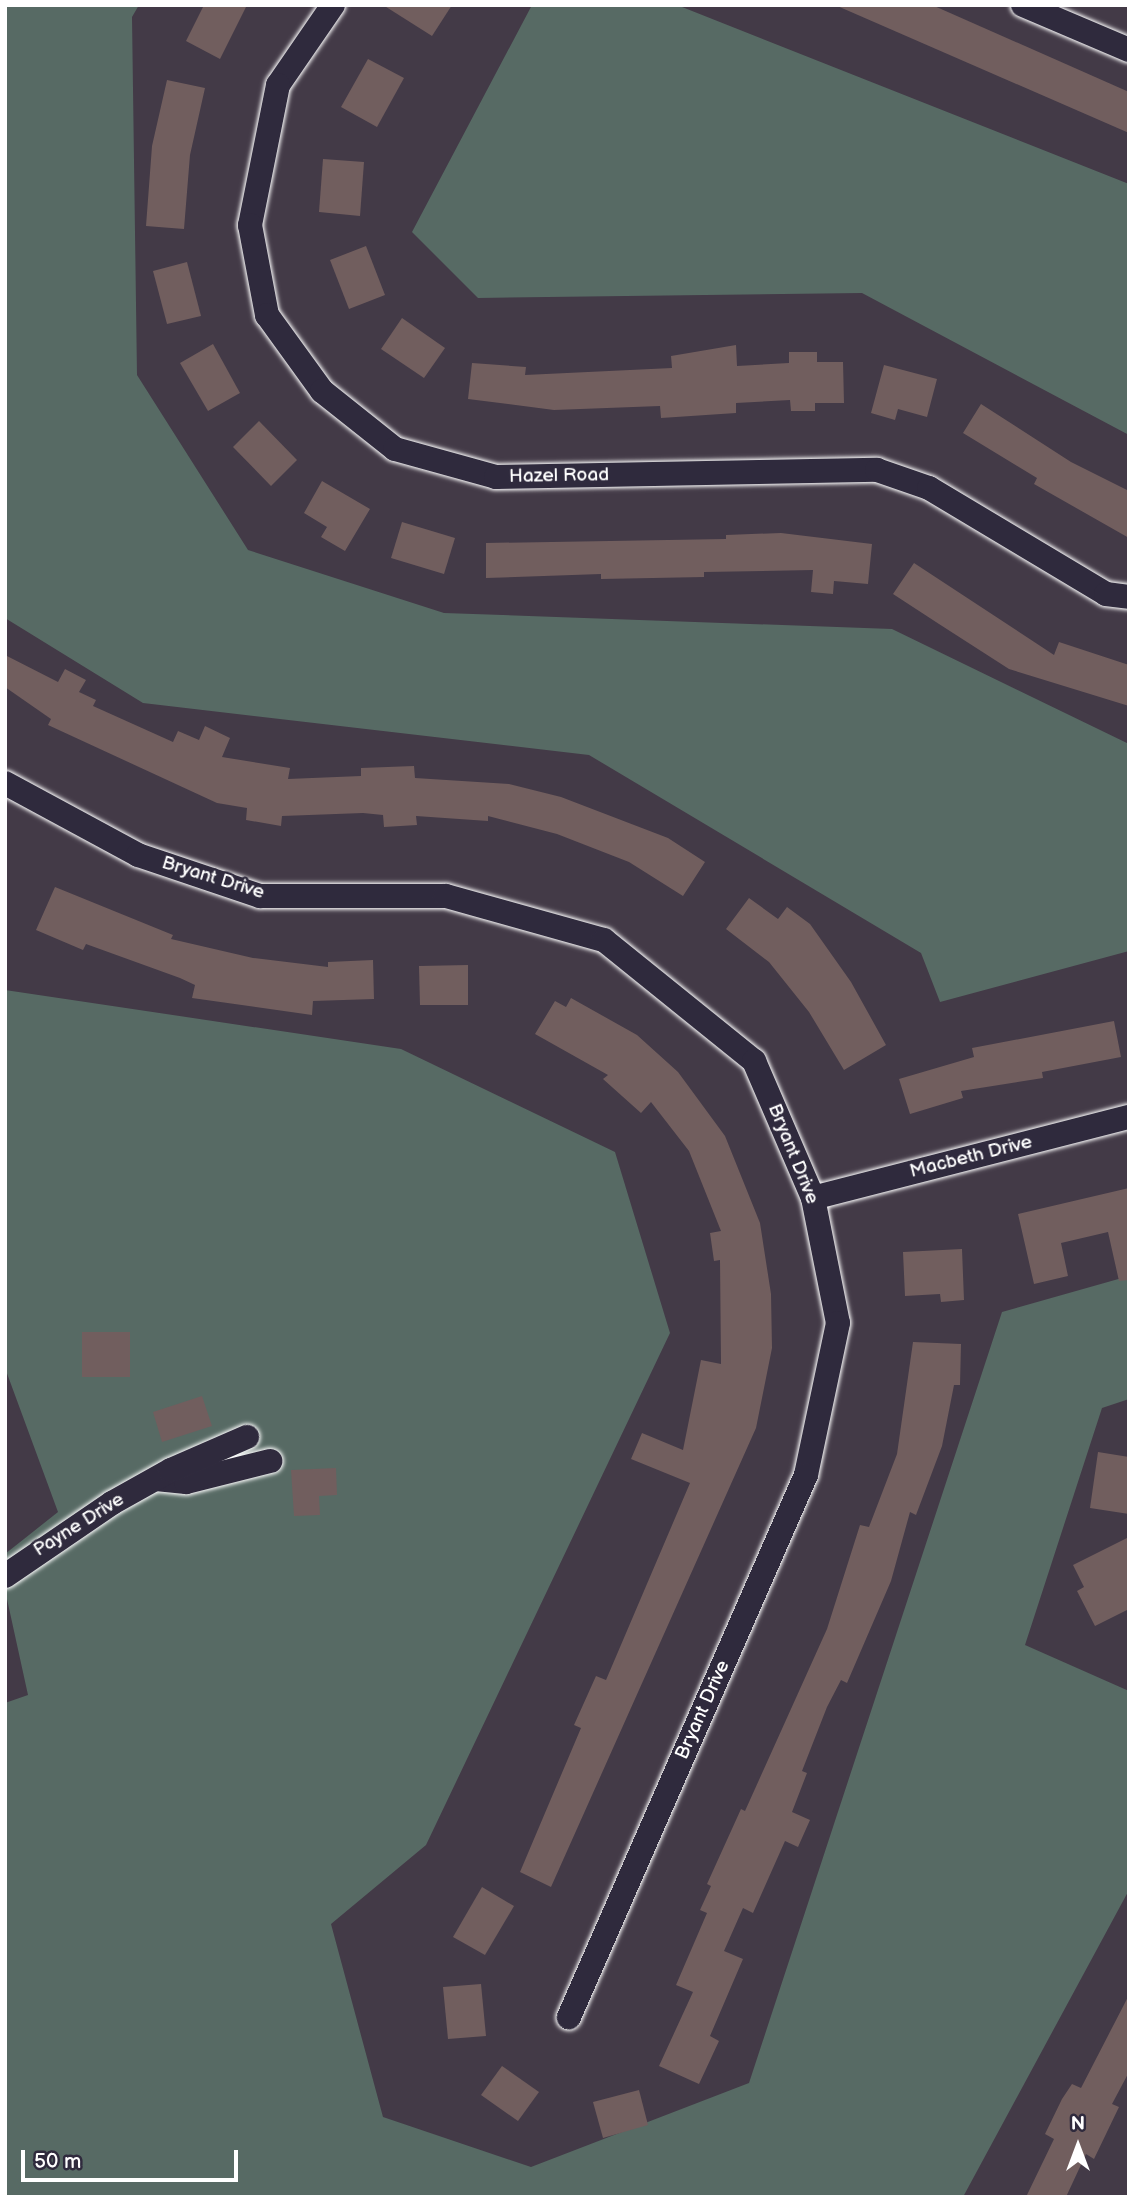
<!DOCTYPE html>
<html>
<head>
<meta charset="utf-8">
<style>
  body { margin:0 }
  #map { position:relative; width:1134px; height:2202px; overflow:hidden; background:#433a47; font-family:"Balsamiq Sans",sans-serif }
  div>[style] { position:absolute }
  .green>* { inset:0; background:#576a64 }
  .building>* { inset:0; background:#715e5e }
  .roads { filter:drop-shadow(0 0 2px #fff) drop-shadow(0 0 2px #fff) }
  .street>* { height:24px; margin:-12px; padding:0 12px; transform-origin:12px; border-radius:12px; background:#2f2a3d }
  span { translate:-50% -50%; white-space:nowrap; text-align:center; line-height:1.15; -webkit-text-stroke:5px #2f2a3d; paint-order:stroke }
  .street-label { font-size:19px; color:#fff }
  .frame { position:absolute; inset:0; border:7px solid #fff; pointer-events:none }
  .north { position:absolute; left:1043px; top:2111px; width:70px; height:70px; -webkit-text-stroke:5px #2f2a3d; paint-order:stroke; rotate:0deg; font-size:19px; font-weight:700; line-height:28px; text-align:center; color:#fff }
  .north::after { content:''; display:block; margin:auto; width:24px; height:32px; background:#fff; clip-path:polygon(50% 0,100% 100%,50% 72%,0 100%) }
  .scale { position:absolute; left:21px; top:2150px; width:217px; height:32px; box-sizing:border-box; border:4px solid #fff; border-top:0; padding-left:9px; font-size:21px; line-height:24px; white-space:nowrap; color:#fff; -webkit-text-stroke:5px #2f2a3d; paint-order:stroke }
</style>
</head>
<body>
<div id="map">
  <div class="green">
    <div style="clip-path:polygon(5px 5px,139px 5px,132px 17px,137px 375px,248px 550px,444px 613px,892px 629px,1129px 744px,1129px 951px,940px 1002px,921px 953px,589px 755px,143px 703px,5px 618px)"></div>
    <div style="clip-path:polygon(532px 5px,677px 5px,1129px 184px,1129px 435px,862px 293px,478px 298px,412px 232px)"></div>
    <div style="clip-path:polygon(5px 990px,401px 1049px,615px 1152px,670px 1333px,426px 1845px,331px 1924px,383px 2117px,531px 2167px,749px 2083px,1002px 1312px,1129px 1276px,1129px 1399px,1102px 1408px,1025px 1645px,1129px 1691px,1129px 1890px,963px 2197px,5px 2197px,5px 1703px,28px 1695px,5px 1590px,5px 1554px,58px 1512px,5px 1368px)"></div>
  </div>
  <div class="building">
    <div style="clip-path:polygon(204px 5px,247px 5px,220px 59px,186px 41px)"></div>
    <div style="clip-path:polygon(383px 5px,452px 5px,432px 36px)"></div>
    <div style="clip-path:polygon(835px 5px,932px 5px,1129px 92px,1129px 133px)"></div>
    <div style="clip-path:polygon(368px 59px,404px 78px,377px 127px,341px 107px)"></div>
    <div style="clip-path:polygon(167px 80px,205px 88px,190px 155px,184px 229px,146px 226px,152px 146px)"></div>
    <div style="clip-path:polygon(323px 159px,364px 162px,360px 216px,319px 212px)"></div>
    <div style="clip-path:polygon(366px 246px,385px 295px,349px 309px,330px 260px)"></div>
    <div style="clip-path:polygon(187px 262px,201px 316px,167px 324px,153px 271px)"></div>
    <div style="clip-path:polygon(402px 318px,445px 348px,424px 378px,381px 349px)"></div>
    <div style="clip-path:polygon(213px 344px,240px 393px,208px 411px,180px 363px)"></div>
    <div style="clip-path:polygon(736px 345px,737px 366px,789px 363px,789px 352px,817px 352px,817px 362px,843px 362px,844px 403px,815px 403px,815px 411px,791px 411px,790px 400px,736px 403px,736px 413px,661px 418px,660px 406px,554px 410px,468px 399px,472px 363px,526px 367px,525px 375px,672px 368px,671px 356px)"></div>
    <div style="clip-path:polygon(884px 365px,937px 379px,927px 417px,898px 409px,895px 420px,871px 413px)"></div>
    <div style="clip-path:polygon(981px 404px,1071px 462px,1129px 491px,1129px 538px,1034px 484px,1037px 478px,963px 433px)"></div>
    <div style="clip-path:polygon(259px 421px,297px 460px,271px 486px,233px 447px)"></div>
    <div style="clip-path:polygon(322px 481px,370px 509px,345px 551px,321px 537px,327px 527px,304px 513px)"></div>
    <div style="clip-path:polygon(402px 522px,455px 538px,444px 574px,391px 558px)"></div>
    <div style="clip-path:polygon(781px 533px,872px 544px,868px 584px,834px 581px,833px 594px,811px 592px,813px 570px,704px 572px,704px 577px,601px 579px,601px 574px,486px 578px,486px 543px,726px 539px,726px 535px)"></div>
    <div style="clip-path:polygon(914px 563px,1054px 655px,1059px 642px,1129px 665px,1129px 706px,1009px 669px,939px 624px,893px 594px)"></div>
    <div style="clip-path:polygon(5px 655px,58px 682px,65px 669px,86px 680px,79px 692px,96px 700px,93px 706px,173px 742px,178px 731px,199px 740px,205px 726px,230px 738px,222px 757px,290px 768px,288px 779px,361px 776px,361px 768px,414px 766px,415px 778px,509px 784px,561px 797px,668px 838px,705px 862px,683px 896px,629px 862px,557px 834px,488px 816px,488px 821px,416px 816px,417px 825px,384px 827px,383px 815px,363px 813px,282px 816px,281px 826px,246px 820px,247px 808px,217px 803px,48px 725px,51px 719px,5px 687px)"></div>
    <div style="clip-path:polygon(55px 887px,173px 935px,171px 939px,253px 958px,328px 967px,328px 962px,373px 960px,374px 999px,313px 1001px,312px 1015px,192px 998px,195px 985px,180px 978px,86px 944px,83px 950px,36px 930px)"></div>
    <div style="clip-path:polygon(749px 898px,778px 919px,787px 907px,810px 924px,851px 982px,886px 1045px,844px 1070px,809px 1012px,769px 962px,726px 929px)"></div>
    <div style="clip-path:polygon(468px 965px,468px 1005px,420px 1005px,419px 966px)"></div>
    <div style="clip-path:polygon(571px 998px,637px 1035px,678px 1072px,725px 1136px,760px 1223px,771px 1294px,772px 1348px,756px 1428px,551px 1887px,520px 1872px,581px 1728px,574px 1725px,596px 1676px,606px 1680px,690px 1483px,631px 1459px,642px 1433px,683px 1450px,701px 1360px,721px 1364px,720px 1260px,714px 1261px,710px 1233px,721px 1231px,689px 1151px,651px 1102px,641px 1113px,603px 1079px,608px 1075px,535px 1034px,555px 1001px,566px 1007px)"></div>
    <div style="clip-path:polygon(1114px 1021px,1121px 1057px,1042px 1072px,1043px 1078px,961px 1091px,963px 1098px,910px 1114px,899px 1079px,974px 1057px,972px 1048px)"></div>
    <div style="clip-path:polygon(1129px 1188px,1129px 1280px,1119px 1281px,1108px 1232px,1061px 1243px,1068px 1276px,1034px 1284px,1018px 1214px)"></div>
    <div style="clip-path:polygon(962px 1249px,964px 1300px,941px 1302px,940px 1294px,905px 1296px,903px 1252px)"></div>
    <div style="clip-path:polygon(82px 1332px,130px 1332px,130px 1377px,82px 1377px)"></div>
    <div style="clip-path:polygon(913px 1342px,961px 1344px,960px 1385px,954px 1385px,942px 1446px,916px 1515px,910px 1512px,891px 1581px,847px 1683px,841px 1680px,827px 1707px,802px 1771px,807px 1773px,792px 1812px,810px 1820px,798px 1847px,785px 1841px,753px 1913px,743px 1908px,724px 1951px,743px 1959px,710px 2036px,719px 2041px,699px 2084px,659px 2066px,693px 1992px,676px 1985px,707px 1913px,700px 1910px,711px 1886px,707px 1884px,741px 1809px,745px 1811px,827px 1629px,860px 1525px,869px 1527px,897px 1454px)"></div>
    <div style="clip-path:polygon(202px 1396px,212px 1426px,162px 1442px,153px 1412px)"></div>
    <div style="clip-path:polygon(1098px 1452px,1129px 1457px,1129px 1514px,1090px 1508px)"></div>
    <div style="clip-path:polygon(336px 1468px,337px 1495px,319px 1496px,320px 1515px,294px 1516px,291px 1470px)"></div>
    <div style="clip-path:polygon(1129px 1537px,1129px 1609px,1095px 1626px,1077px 1591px,1084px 1587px,1073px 1565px)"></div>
    <div style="clip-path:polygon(482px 1887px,514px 1906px,485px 1955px,453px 1937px)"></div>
    <div style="clip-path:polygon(481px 1984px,486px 2036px,448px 2039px,443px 1987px)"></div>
    <div style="clip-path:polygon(1129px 1995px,1129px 2072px,1112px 2104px,1119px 2107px,1094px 2159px,1086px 2154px,1066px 2197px,1026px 2197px,1054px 2139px,1045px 2134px,1062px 2099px,1072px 2084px,1081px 2088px)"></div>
    <div style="clip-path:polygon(502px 2066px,539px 2092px,518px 2121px,481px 2095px)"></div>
    <div style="clip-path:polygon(639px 2090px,648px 2125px,603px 2138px,593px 2102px)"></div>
  </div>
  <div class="roads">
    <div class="street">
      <div style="left:333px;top:5px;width:97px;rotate:124.5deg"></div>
      <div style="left:278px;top:85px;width:143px;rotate:101.3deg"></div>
      <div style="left:250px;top:225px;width:92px;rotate:79.3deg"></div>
      <div style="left:267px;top:315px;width:94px;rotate:54.1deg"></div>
      <div style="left:322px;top:391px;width:93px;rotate:38.5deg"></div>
      <div style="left:395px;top:449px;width:105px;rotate:15.5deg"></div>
      <div style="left:496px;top:477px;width:381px;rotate:-1.1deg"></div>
      <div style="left:877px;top:470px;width:55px;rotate:19.1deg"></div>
      <div style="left:929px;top:488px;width:206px;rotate:30.9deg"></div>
      <div style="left:1106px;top:594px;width:23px;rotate:7deg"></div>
      <div style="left:1023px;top:5px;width:115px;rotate:23deg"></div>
      <div style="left:5px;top:783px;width:151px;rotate:28.4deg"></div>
      <div style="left:138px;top:855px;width:129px;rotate:18.6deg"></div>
      <div style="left:260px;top:896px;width:186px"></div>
      <div style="left:446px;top:896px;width:164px;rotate:15.6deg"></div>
      <div style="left:604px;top:940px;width:193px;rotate:38.9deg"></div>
      <div style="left:754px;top:1061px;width:149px;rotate:66.7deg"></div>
      <div style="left:813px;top:1198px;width:127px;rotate:78.7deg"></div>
      <div style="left:838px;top:1323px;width:155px;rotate:101.9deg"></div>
      <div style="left:806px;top:1475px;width:592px;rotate:113.62deg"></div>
      <div style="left:813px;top:1198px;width:326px;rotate:-14.4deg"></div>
      <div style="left:156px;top:1479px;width:30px;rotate:6deg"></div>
      <div style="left:186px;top:1482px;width:87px;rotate:-14deg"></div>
      <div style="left:5px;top:1576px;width:130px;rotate:-34.3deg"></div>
      <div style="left:112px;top:1503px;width:68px;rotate:-29.2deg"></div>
      <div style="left:171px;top:1470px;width:83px;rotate:-23.5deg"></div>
    </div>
  </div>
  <div class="street-label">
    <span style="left:559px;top:476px;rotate:-1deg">Hazel Road</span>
    <span style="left:213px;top:878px;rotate:17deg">Bryant Drive</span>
    <span style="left:793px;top:1154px;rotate:68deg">Bryant Drive</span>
    <span style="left:971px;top:1157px;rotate:-14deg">Macbeth Drive</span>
    <span style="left:79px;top:1525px;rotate:-32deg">Payne Drive</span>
    <span style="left:703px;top:1710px;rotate:-66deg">Bryant Drive</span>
  </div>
  <div class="frame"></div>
  <div class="north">N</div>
  <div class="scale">50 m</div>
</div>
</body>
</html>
